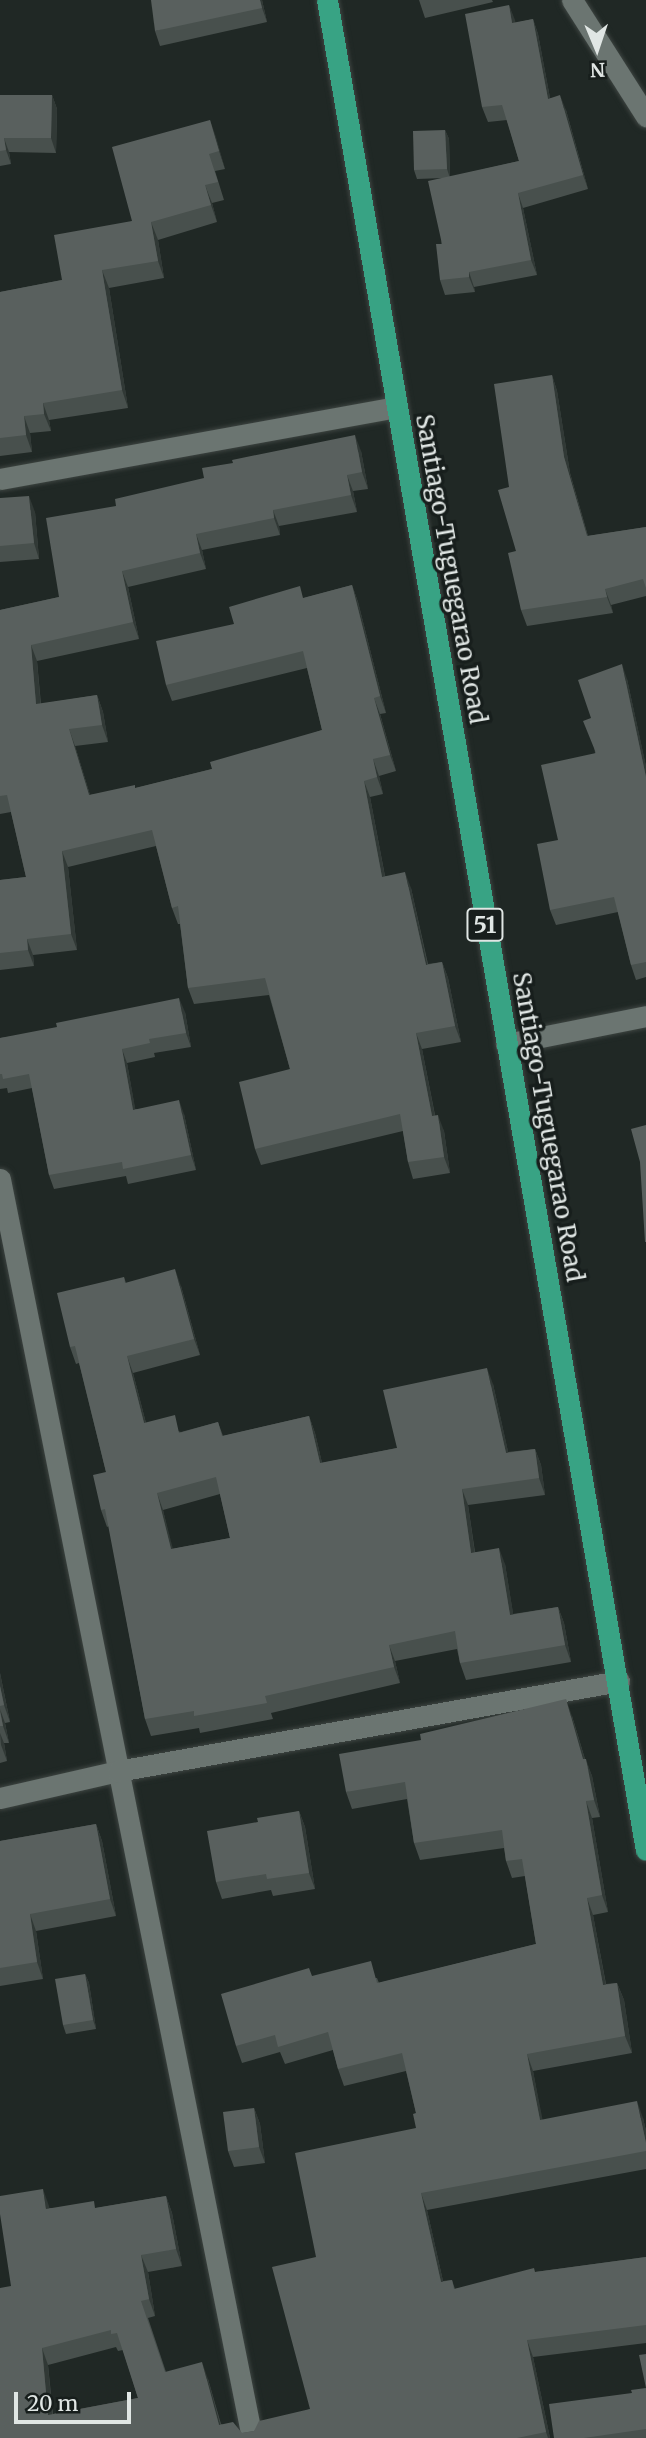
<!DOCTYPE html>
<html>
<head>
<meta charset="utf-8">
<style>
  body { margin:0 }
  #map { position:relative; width:646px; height:2438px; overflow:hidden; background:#202825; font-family:Merriweather,serif }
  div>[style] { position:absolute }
  .roads { filter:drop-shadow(0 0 2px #3d4441) drop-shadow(0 0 2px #3d4441) }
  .street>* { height:21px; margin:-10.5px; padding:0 10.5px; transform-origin:10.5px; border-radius:10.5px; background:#6b7571 }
  .highway>* { height:21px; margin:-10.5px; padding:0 10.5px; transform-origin:10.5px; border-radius:10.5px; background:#38a384 }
  .wall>* { inset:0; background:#48504d }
  .shaded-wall>* { inset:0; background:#313936 }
  .building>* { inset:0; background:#59605e }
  span { translate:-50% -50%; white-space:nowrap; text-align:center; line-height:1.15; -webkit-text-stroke:7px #171e1c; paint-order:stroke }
  .shield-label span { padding:2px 5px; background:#171e1c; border:2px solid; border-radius:5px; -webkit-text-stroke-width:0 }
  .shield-label { font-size:23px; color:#e0e6e4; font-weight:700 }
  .street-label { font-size:24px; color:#e0e6e4 }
  .north { position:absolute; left:562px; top:14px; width:70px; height:70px; -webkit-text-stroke:5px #171e1c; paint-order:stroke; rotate:178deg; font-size:19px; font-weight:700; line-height:28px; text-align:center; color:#e0e6e4 }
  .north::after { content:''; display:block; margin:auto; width:24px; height:32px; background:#e0e6e4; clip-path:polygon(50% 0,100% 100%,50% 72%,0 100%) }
  .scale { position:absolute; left:14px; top:2392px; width:117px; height:32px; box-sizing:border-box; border:4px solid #e0e6e4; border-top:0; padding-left:9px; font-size:21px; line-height:24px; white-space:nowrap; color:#e0e6e4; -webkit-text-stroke:5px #171e1c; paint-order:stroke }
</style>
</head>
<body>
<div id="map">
  <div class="roads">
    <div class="street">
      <div style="left:572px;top:0;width:138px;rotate:57.5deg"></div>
      <div style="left:0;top:479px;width:403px;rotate:-10.3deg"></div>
      <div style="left:506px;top:1044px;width:143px;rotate:-11.3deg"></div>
      <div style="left:0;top:1179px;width:1284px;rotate:78.68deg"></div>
      <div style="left:0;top:1798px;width:121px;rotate:-12.9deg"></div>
      <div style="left:118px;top:1771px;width:509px;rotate:-10.18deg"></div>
    </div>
    <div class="highway">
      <div style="left:327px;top:0;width:1877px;rotate:80.22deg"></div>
    </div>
  </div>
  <div class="wall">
    <div style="clip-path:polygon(262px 0,267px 22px,160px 46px,155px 31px)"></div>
    <div style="clip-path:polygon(419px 0,492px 0,493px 2px,425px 18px)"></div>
    <div style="clip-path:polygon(509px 5px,515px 23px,533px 19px,538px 34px,550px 98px,566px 110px,588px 189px,523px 208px,537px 275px,474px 287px,475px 292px,445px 295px,440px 280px,444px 178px,417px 179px,414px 170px,445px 130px,449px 139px,450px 177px,519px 161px,507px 120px,488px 122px,482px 107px)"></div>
    <div style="clip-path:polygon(0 95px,52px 95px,57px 109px,56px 153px,9px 152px,11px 164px,0 166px)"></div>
    <div style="clip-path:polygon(210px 120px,225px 169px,215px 171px,224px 200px,212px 203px,217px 222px,158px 240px,164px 278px,109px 288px,128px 408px,49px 420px,51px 431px,30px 433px,32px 452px,0 456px,0 292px,62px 280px,132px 221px)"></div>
    <div style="clip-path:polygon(552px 375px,557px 391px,570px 473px,588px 536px,646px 527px,646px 596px,611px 605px,613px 613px,527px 626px,521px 610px,516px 551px,509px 487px)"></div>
    <div style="clip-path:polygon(361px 451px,368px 489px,353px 491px,357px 512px,279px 526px,280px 535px,202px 550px,206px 569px,128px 587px,139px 639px,37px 661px,41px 704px,97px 695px,103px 712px,108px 742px,75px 746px,90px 795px,136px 788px,212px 769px,322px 730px,307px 668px,172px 701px,166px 685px,234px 624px,304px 598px,352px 585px,358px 602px,386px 713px,380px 714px,396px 771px,379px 776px,383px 794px,370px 797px,385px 876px,411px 888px,428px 964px,442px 962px,448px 978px,461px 1042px,422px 1049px,435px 1115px,444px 1131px,450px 1173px,413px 1179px,408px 1162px,403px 1131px,261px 1165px,255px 1149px,290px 1069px,269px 995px,194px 1004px,188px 988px,180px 924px,178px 924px,172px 908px,156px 846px,68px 867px,77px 950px,33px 955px,34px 966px,0 970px,0 880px,26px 877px,11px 812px,0 814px,0 610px,59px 597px,116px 506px)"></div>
    <div style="clip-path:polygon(0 498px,35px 512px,39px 559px,0 562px)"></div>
    <div style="clip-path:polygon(627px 679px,646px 767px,646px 977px,636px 980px,631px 965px,618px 912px,556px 925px,550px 910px,558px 840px,595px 753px,591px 718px)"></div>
    <div style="clip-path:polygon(185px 1012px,191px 1047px,154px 1053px,155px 1057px,127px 1063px,135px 1109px,184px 1114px,196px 1170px,128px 1184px,126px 1176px,54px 1189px,49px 1175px,32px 1088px,8px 1093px,7px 1088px,0 1089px,0 1038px)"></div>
    <div style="clip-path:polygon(evenodd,124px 1277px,126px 1283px,181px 1286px,200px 1355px,133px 1373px,146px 1423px,181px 1432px,218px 1422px,223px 1436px,309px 1416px,315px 1433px,322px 1463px,397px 1448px,493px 1384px,508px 1452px,535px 1449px,541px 1465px,545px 1495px,468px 1505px,475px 1552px,505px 1564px,513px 1614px,558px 1607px,564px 1623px,571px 1662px,466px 1680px,460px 1663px,457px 1649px,395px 1661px,400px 1683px,271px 1713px,273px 1719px,200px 1733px,199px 1728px,151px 1736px,145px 1719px,109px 1526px,107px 1527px,101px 1510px,106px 1472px,79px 1363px,76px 1364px,70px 1347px,124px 1277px,220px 1494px,230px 1538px,172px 1549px,163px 1510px,220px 1494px)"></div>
    <div style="clip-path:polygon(0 1673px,10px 1722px,5px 1723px,9px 1743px,4px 1743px,7px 1761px,0 1763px)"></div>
    <div style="clip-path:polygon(evenodd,572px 1716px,585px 1759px,592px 1776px,600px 1817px,592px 1818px,608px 1912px,593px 1915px,606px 1984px,617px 1983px,624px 2000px,632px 2053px,533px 2071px,542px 2120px,643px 2118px,646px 2131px,646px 2169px,427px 2210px,443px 2281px,452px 2280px,455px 2289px,535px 2272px,646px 2257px,646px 2343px,533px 2357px,550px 2438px,0 2438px,11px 2286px,49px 2208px,96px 2208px,166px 2196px,172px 2213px,182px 2266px,148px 2272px,155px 2316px,148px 2318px,166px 2372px,208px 2379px,221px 2424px,242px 2433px,254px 2431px,310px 2409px,316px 2257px,416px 2128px,416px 2113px,406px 2071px,344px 2086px,338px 2069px,333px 2050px,285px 2064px,280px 2052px,242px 2063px,236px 2046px,312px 1976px,377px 1978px,379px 1983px,536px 1944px,525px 1876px,512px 1878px,506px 1861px,504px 1848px,420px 1860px,414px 1843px,407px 1799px,352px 1809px,346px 1792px,572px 1716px,116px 2347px,118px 2351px,123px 2350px,138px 2398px,53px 2414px,48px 2365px,116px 2347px)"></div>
    <div style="clip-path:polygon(299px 1811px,305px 1827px,315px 1889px,273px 1896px,271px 1890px,222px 1899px,216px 1882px,258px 1822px)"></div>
    <div style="clip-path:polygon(96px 1824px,102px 1841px,116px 1916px,36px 1931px,43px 1979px,0 1986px,0 1841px)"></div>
    <div style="clip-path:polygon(85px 1974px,89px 1983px,96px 2029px,66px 2034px,63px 2025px)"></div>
    <div style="clip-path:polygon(254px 2108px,260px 2124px,265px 2163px,234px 2167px,228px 2151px)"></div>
    <div style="clip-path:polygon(646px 2354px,646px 2438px,554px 2438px,632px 2393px,646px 2388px)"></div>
  </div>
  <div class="shaded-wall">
    <div style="clip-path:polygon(260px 0,262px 0,267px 22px,262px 8px)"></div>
    <div style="clip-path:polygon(509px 5px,515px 20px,518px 38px,512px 23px)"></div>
    <div style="clip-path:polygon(533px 19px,538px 34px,553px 114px,548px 99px)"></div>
    <div style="clip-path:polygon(52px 95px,57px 109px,56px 153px,51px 138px)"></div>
    <div style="clip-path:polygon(560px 95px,566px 110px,588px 189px,583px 175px)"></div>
    <div style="clip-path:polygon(210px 120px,216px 137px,225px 169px,219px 151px)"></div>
    <div style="clip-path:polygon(445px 130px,449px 139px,450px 178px,447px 169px)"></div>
    <div style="clip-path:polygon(4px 138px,9px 152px,11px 164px,6px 150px)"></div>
    <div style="clip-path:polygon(205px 185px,212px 203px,217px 222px,211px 205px)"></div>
    <div style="clip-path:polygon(518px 193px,523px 208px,537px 275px,531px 260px)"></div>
    <div style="clip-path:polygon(151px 222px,158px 240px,164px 278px,158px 261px)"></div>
    <div style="clip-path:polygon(102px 270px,109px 288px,128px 408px,122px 390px)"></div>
    <div style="clip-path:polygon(469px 272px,474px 287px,475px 292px,469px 277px)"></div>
    <div style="clip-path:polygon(552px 375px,557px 391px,570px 473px,592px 552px,587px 536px,564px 457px)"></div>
    <div style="clip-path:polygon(43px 403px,49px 420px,51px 431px,44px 414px)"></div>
    <div style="clip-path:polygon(24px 416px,30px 433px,32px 452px,26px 435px)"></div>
    <div style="clip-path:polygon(355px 435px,361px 451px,368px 489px,362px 472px)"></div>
    <div style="clip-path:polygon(347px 475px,353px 491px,357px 512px,351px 495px)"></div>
    <div style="clip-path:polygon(29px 496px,35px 512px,39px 559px,34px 543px)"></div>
    <div style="clip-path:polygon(273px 510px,279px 526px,280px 535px,274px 518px)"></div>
    <div style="clip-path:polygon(196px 534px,202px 550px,206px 569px,200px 553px)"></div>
    <div style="clip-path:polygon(122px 571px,128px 587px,139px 639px,133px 622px)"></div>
    <div style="clip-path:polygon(352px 585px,358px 602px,386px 713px,380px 696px)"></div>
    <div style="clip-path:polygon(605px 589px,611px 605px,613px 613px,607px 597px)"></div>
    <div style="clip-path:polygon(31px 645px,37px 661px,42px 721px,36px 704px)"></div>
    <div style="clip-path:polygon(622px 664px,627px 679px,646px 766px,646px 777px)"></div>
    <div style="clip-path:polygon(97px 695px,103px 712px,108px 742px,102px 725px)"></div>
    <div style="clip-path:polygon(374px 698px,380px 714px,396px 771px,390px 755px)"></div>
    <div style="clip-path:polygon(69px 729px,75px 746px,95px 811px,89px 795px)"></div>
    <div style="clip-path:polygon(373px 759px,379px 776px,383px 794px,377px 777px)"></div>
    <div style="clip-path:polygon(364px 781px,370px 797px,388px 893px,382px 877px)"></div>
    <div style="clip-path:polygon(62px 851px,68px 867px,77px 950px,71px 934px)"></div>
    <div style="clip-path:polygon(405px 872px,411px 888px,431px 981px,426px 965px)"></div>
    <div style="clip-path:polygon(27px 939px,33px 955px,34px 966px,28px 950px)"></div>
    <div style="clip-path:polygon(442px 962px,448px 978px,461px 1042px,455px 1026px)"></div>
    <div style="clip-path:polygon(179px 998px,185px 1012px,191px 1047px,186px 1033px)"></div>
    <div style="clip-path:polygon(416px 1033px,422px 1049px,438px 1132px,432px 1116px)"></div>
    <div style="clip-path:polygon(122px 1049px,127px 1063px,138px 1124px,133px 1110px)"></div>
    <div style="clip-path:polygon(179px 1100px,184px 1114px,196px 1170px,191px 1155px)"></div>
    <div style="clip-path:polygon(438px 1115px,444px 1131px,450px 1173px,444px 1157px)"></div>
    <div style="clip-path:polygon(175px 1269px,181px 1286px,200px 1355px,194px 1339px)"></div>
    <div style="clip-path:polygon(127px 1356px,133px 1373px,150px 1439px,144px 1423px)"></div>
    <div style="clip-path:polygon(487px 1368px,493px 1384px,512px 1469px,506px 1453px)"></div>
    <div style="clip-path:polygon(309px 1416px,315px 1433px,326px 1480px,320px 1463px)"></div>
    <div style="clip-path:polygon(535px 1449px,541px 1465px,545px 1495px,539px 1478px)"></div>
    <div style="clip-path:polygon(462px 1489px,468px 1505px,477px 1569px,471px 1553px)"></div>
    <div style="clip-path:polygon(157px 1493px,163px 1510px,177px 1565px,171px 1549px)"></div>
    <div style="clip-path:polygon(499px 1548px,505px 1564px,516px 1631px,510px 1615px)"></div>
    <div style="clip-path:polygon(558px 1607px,564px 1623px,571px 1662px,565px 1645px)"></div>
    <div style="clip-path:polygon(389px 1645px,395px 1661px,400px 1683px,394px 1667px)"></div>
    <div style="clip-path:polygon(0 1673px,10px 1722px,4px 1705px,0 1686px)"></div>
    <div style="clip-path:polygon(566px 1699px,572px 1716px,589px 1773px,586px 1759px,592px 1776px,600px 1817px,594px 1800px)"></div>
    <div style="clip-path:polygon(0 1709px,5px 1723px,9px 1743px,3px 1726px)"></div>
    <div style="clip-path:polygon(0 1733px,4px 1743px,7px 1761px,1px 1745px)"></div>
    <div style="clip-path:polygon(586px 1801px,592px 1818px,608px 1912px,602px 1895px)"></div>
    <div style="clip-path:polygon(299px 1811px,305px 1827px,315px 1889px,309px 1873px)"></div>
    <div style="clip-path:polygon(96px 1824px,102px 1841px,116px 1916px,110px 1899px)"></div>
    <div style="clip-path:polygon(587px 1898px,593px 1915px,609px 2002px,603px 1985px)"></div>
    <div style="clip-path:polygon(30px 1914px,36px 1931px,43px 1979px,37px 1962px)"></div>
    <div style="clip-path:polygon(85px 1974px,89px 1983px,96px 2029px,93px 2020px)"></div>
    <div style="clip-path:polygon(617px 1983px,624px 2000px,632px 2053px,625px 2036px)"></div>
    <div style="clip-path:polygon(527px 2054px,533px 2071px,546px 2137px,540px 2120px)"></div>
    <div style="clip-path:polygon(637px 2101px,643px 2118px,646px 2131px,646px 2143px)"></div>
    <div style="clip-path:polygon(254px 2108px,260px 2124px,265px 2163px,259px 2147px)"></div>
    <div style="clip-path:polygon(43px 2189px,49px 2206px,52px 2226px,46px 2209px)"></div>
    <div style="clip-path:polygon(421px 2193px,427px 2210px,447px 2299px,441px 2282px)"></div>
    <div style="clip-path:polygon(166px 2196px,172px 2213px,182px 2266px,176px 2249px)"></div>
    <div style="clip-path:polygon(141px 2255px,148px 2272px,155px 2316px,149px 2299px)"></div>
    <div style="clip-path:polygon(527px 2340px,533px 2357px,550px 2438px,548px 2438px,546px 2432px)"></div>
    <div style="clip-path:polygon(42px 2348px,48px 2365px,54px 2432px,48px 2415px)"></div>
    <div style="clip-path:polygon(202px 2362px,208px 2379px,224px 2438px,219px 2425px)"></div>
  </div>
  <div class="building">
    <div style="clip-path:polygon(151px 0,260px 0,262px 8px,155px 31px)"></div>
    <div style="clip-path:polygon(509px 5px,512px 23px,533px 19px,548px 99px,560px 95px,583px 175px,518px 193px,531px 260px,469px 272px,469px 277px,440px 280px,436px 244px,442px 244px,428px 181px,519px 161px,502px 105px,482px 107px,465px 14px)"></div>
    <div style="clip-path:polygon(0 95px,52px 95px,51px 138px,4px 138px,6px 150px,0 151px)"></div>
    <div style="clip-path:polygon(210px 120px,219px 151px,209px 154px,218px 182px,205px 185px,211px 205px,151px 222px,158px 261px,102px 270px,122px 390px,43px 403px,44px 414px,24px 416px,26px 435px,0 438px,0 292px,62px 280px,54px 235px,132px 221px,112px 147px)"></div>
    <div style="clip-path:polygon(445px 130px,447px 169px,414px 170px,413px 131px)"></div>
    <div style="clip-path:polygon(552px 375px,564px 457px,587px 536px,646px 527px,646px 588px,643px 579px,605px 589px,607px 597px,521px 610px,508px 553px,516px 551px,498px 490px,509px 487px,494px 384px)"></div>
    <div style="clip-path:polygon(355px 435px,362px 472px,347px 475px,351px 495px,273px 510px,274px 518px,196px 534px,200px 553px,122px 571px,133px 622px,31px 645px,36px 704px,97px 695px,102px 725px,69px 729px,89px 795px,135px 785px,135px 788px,212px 769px,210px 762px,322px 730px,303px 651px,166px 685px,156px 641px,234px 624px,229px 607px,300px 586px,303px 598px,352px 585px,380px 696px,374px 698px,390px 755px,373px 759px,377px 777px,364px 781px,382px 877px,405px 872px,426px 965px,442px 962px,455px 1026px,416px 1033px,432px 1116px,438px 1115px,444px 1157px,408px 1162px,400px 1114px,255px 1149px,239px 1082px,290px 1069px,265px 978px,188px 988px,178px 906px,172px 908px,152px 830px,62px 851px,71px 934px,27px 939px,28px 950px,0 953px,0 880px,26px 877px,7px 795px,0 796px,0 610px,59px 597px,46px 518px,116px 506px,115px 499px,204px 478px,202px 468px,233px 463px,232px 460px)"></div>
    <div style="clip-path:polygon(29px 496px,34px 543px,0 546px,0 498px)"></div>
    <div style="clip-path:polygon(622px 664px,646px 777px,646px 962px,631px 965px,614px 897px,550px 910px,537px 844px,558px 840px,541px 765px,596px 753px,583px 721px,591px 718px,578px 680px)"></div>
    <div style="clip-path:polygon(179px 998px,186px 1033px,149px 1039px,150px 1043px,122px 1049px,133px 1110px,179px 1100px,191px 1155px,123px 1169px,122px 1162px,49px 1175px,29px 1074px,3px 1079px,2px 1074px,0 1074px,0 1038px,57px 1027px,56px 1023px)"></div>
    <div style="clip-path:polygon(646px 1125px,646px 1242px,645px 1242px,640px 1162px,631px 1129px)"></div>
    <div style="clip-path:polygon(evenodd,175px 1269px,194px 1339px,127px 1356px,144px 1423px,175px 1415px,179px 1433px,218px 1422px,222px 1436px,309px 1416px,320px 1463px,397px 1448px,383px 1390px,487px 1368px,506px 1453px,535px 1449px,539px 1478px,462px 1489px,471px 1553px,499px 1548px,510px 1615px,558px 1607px,565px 1645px,460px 1663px,455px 1631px,389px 1645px,394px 1667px,265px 1696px,267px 1703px,194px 1716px,194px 1711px,145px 1719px,105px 1509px,101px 1510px,93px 1475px,106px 1472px,75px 1346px,70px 1347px,57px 1293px,124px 1277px,125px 1283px,175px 1269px,216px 1477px,230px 1538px,171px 1549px,157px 1493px,216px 1477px)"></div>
    <div style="clip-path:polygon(0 1686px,4px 1705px,0 1706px)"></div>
    <div style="clip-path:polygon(evenodd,566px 1699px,583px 1759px,586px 1759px,594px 1800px,586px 1801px,602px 1895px,587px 1898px,603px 1985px,617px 1983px,625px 2036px,527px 2054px,540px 2120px,637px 2101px,646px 2143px,646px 2151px,421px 2193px,441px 2282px,452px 2280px,454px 2289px,534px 2268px,535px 2272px,646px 2257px,646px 2325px,527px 2340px,546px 2432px,517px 2438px,0 2438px,0 2288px,11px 2286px,0 2214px,0 2196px,43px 2189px,46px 2209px,94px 2201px,95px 2208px,166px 2196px,176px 2249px,141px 2255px,149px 2299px,141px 2301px,165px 2372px,202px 2362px,219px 2425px,233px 2422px,242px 2433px,254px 2431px,259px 2421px,310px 2409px,272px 2267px,316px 2257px,295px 2153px,416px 2128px,413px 2114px,416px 2113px,402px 2053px,338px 2069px,328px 2032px,278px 2047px,275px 2035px,236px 2046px,221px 1994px,309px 1968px,312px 1976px,371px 1961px,377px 1983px,536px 1944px,522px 1859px,506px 1861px,502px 1830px,414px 1843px,405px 1782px,346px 1792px,339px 1754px,421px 1740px,420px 1734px,566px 1699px,111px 2330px,111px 2334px,117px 2333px,138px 2398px,48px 2415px,42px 2348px,111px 2330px)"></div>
    <div style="clip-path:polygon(0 1712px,3px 1726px,0 1726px)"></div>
    <div style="clip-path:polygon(299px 1811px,309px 1873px,267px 1879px,266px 1874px,216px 1882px,207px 1831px,258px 1822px,257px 1818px)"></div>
    <div style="clip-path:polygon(96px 1824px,110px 1899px,30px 1914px,37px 1962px,0 1968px,0 1841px)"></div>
    <div style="clip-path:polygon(85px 1974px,93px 2020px,63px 2025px,55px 1979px)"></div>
    <div style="clip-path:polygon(254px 2108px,259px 2147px,228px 2151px,223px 2112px)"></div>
    <div style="clip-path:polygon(646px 2354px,646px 2429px,584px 2438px,554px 2438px,549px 2404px,632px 2393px,631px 2390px,646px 2388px,639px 2355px)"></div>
  </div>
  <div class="shield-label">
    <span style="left:485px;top:925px">51</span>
  </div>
  <div class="street-label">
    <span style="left:451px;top:569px;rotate:80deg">Santiago-Tuguegarao Road</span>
    <span style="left:548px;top:1127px;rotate:80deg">Santiago-Tuguegarao Road</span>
  </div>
  <div class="north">N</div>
  <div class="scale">20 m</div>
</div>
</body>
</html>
